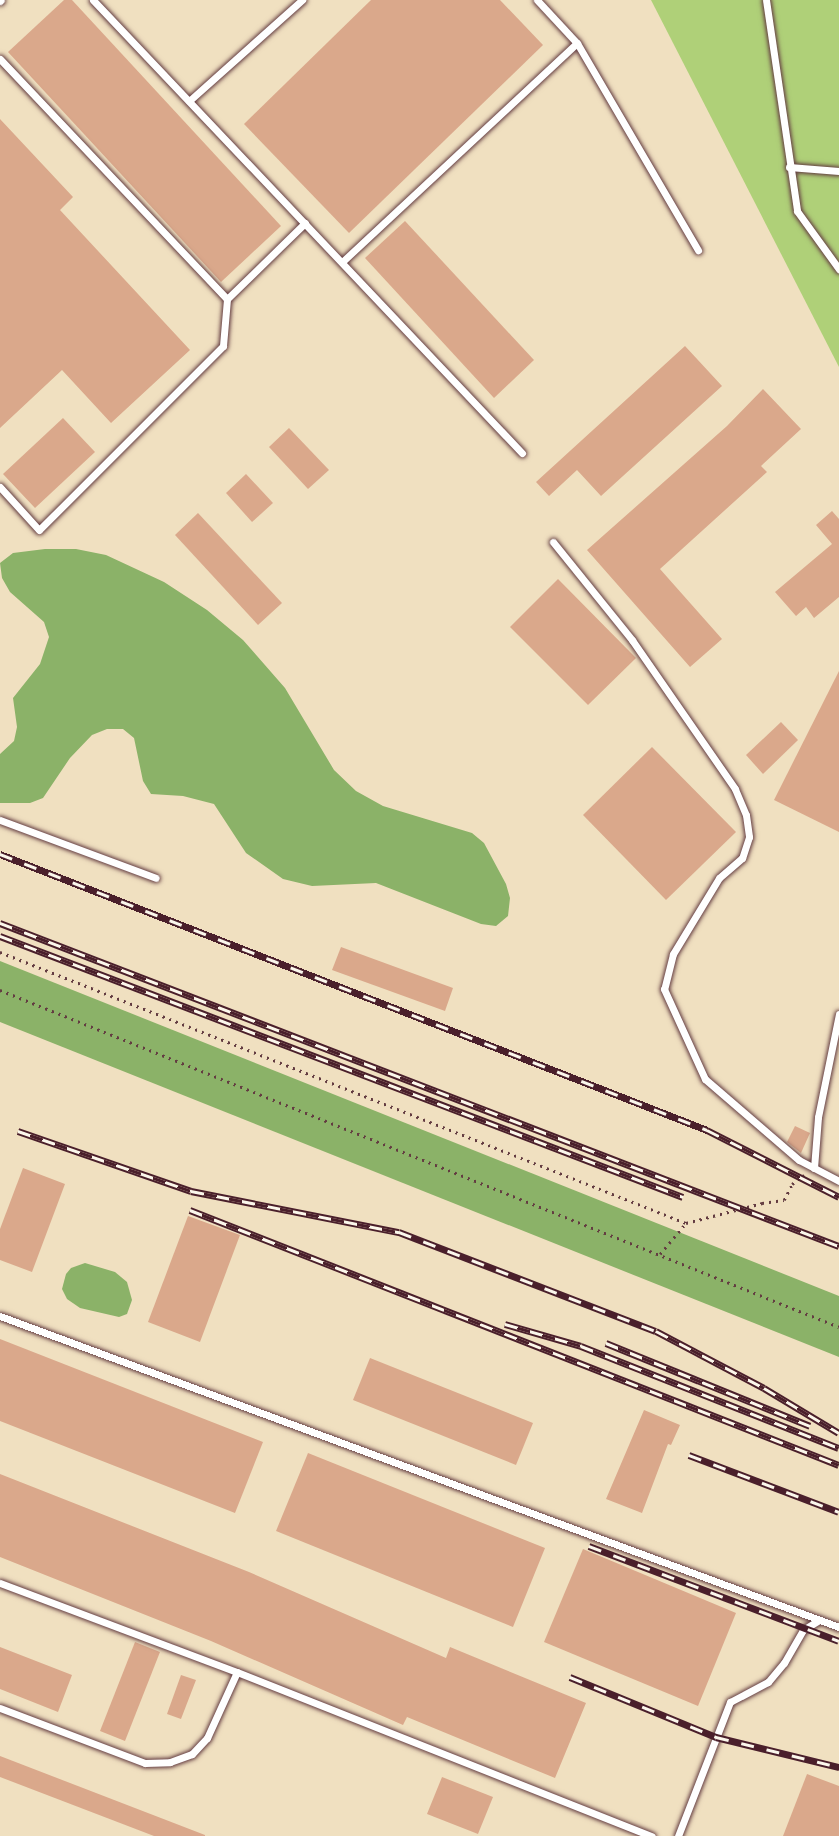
<!DOCTYPE html>
<html>
<head>
<meta charset="utf-8">
<style>
  body { margin:0 }
  #map { position:relative; width:839px; height:1836px; overflow:hidden; background:#f0e0c0; font-family:"EB Garamond",serif }
  div>[style] { position:absolute }
  .green>* { inset:0; background:#afd078 }
  .forest>* { inset:0; background:#8bb268 }
  .building>* { inset:0; background:#daa88b }
  .path>* { height:2.5px; margin-top:-1.25px; transform-origin:0; background:repeating-linear-gradient(90deg,#633c41 0 2px,transparent 0 7px) }
  .roads { filter:drop-shadow(0 0 2px #633c41) drop-shadow(0 0 2px #633c41) }
  .lane>* { height:7px; margin:-3.5px; padding:0 3.5px; transform-origin:3.5px; border-radius:3.5px; background:#fff }
  .rail>* { height:7px; margin-top:-3.5px; transform-origin:0; background:repeating-linear-gradient(90deg,#fbf7ec 0 13px,#4a1f2b 0 26px); box-sizing:border-box; border-block:2px solid #4a1f2b }
  span { translate:-50% -50%; white-space:nowrap; text-align:center; line-height:1.15; -webkit-text-stroke:6px #fbf7ec; paint-order:stroke }
</style>
</head>
<body>
<div id="map">
  <div class="green">
    <div style="clip-path:polygon(651px 0,839px 0,839px 367px)"></div>
  </div>
  <div class="forest">
    <div style="clip-path:polygon(45px 549px,76px 549px,106px 555px,164px 582px,207px 610px,243px 640px,285px 688px,334px 770px,356px 791px,383px 806px,472px 833px,484px 843px,506px 884px,510px 898px,508px 916px,496px 926px,481px 924px,376px 883px,312px 886px,283px 879px,246px 853px,214px 804px,183px 796px,151px 794px,143px 781px,134px 738px,123px 729px,107px 729px,92px 735px,70px 758px,43px 798px,30px 803px,0 803px,0 754px,14px 741px,17px 727px,13px 698px,40px 664px,49px 637px,44px 622px,10px 592px,2px 578px,0 563px,13px 553px)"></div>
    <div style="clip-path:polygon(0 961px,839px 1296px,839px 1357px,0 1022px)"></div>
    <div style="clip-path:polygon(85px 1263px,115px 1272px,127px 1282px,132px 1300px,127px 1314px,119px 1317px,80px 1308px,67px 1299px,62px 1289px,66px 1274px,71px 1268px)"></div>
  </div>
  <div class="building">
    <div style="clip-path:polygon(64px 0,72px 0,281px 226px,221px 282px,8px 52px)"></div>
    <div style="clip-path:polygon(371px 0,500px 0,543px 45px,349px 233px,244px 124px)"></div>
    <div style="clip-path:polygon(0 119px,73px 197px,60px 210px,190px 350px,111px 423px,62px 370px,0 428px)"></div>
    <div style="clip-path:polygon(405px 221px,534px 360px,494px 398px,365px 258px)"></div>
    <div style="clip-path:polygon(685px 346px,722px 386px,601px 496px,577px 470px,549px 496px,536px 482px)"></div>
    <div style="clip-path:polygon(763px 389px,801px 429px,761px 466px,767px 472px,660px 569px,722px 639px,690px 667px,587px 550px,727px 426px)"></div>
    <div style="clip-path:polygon(63px 418px,95px 452px,35px 508px,3px 474px)"></div>
    <div style="clip-path:polygon(289px 428px,329px 470px,308px 489px,269px 447px)"></div>
    <div style="clip-path:polygon(246px 474px,273px 503px,252px 522px,226px 493px)"></div>
    <div style="clip-path:polygon(832px 511px,839px 519px,839px 597px,814px 618px,806px 607px,796px 616px,775px 592px,832px 544px,816px 525px)"></div>
    <div style="clip-path:polygon(198px 513px,282px 603px,258px 625px,175px 535px)"></div>
    <div style="clip-path:polygon(558px 579px,636px 658px,588px 705px,510px 627px)"></div>
    <div style="clip-path:polygon(839px 671px,839px 832px,774px 800px)"></div>
    <div style="clip-path:polygon(781px 722px,798px 740px,763px 774px,746px 755px)"></div>
    <div style="clip-path:polygon(652px 747px,736px 832px,666px 900px,583px 815px)"></div>
    <div style="clip-path:polygon(341px 947px,453px 988px,445px 1011px,332px 970px)"></div>
    <div style="clip-path:polygon(795px 1126px,810px 1133px,801px 1153px,787px 1142px)"></div>
    <div style="clip-path:polygon(23px 1168px,65px 1184px,32px 1272px,0 1260px,0 1229px)"></div>
    <div style="clip-path:polygon(188px 1216px,240px 1235px,200px 1342px,148px 1322px)"></div>
    <div style="clip-path:polygon(0 1339px,263px 1442px,235px 1513px,0 1421px)"></div>
    <div style="clip-path:polygon(370px 1358px,533px 1423px,516px 1465px,353px 1400px)"></div>
    <div style="clip-path:polygon(644px 1410px,680px 1425px,671px 1445px,668px 1444px,642px 1513px,606px 1499px)"></div>
    <div style="clip-path:polygon(308px 1453px,545px 1548px,513px 1627px,276px 1531px)"></div>
    <div style="clip-path:polygon(0 1474px,249px 1572px,446px 1658px,450px 1647px,586px 1703px,555px 1778px,407px 1717px,403px 1725px,211px 1641px,0 1557px)"></div>
    <div style="clip-path:polygon(583px 1549px,736px 1613px,698px 1706px,544px 1642px)"></div>
    <div style="clip-path:polygon(135px 1642px,160px 1652px,125px 1741px,100px 1731px)"></div>
    <div style="clip-path:polygon(0 1647px,72px 1675px,58px 1712px,0 1689px)"></div>
    <div style="clip-path:polygon(181px 1675px,196px 1680px,181px 1719px,167px 1714px)"></div>
    <div style="clip-path:polygon(0 1756px,205px 1835px,205px 1836px,154px 1836px,0 1777px)"></div>
    <div style="clip-path:polygon(807px 1774px,839px 1786px,839px 1836px,783px 1836px)"></div>
    <div style="clip-path:polygon(442px 1777px,493px 1797px,478px 1834px,427px 1814px)"></div>
  </div>
  <div class="path">
    <div style="left:0;top:952px;width:738px;rotate:21.56deg"></div>
    <div style="left:0;top:990px;width:904px;rotate:21.88deg"></div>
    <div style="left:660px;top:1254px;width:40px;rotate:-50deg"></div>
    <div style="left:686px;top:1223px;width:79px;rotate:-14.7deg"></div>
    <div style="left:762px;top:1203px;width:22px;rotate:-8deg"></div>
    <div style="left:784px;top:1200px;width:18px;rotate:-63deg"></div>
    <div style="left:792px;top:1184px;width:15px;rotate:-37deg"></div>
  </div>
  <div class="roads">
    <div class="lane">
      <div style="left:93px;top:0;width:624px;rotate:46.56deg"></div>
      <div style="left:537px;top:0;width:59px;rotate:47.1deg"></div>
      <div style="left:577px;top:43px;width:240px;rotate:59.7deg"></div>
      <div style="left:766px;top:0;width:213px;rotate:81.6deg"></div>
      <div style="left:797px;top:211px;width:72px;rotate:54.1deg"></div>
      <div style="left:0;top:1px;width:1px;rotate:-45deg"></div>
      <div style="left:0;top:59px;width:330px;rotate:46.6deg"></div>
      <div style="left:227px;top:299px;width:47px;rotate:94.9deg"></div>
      <div style="left:223px;top:346px;width:260px;rotate:135deg"></div>
      <div style="left:39px;top:530px;width:58px;rotate:-132.2deg"></div>
      <div style="left:189px;top:101px;width:152px;rotate:-41.8deg"></div>
      <div style="left:789px;top:167px;width:50px;rotate:4.6deg"></div>
      <div style="left:342px;top:262px;width:321px;rotate:-43deg"></div>
      <div style="left:227px;top:299px;width:109px;rotate:-44.3deg"></div>
      <div style="left:553px;top:542px;width:126px;rotate:51.1deg"></div>
      <div style="left:632px;top:640px;width:181px;rotate:55.3deg"></div>
      <div style="left:735px;top:789px;width:28px;rotate:67deg"></div>
      <div style="left:746px;top:815px;width:22px;rotate:82deg"></div>
      <div style="left:749px;top:837px;width:22px;rotate:108deg"></div>
      <div style="left:742px;top:858px;width:30px;rotate:139deg"></div>
      <div style="left:719px;top:878px;width:89px;rotate:121.2deg"></div>
      <div style="left:673px;top:954px;width:36px;rotate:104deg"></div>
      <div style="left:664px;top:989px;width:99px;rotate:65.5deg"></div>
      <div style="left:705px;top:1079px;width:124px;rotate:40.8deg"></div>
      <div style="left:799px;top:1160px;width:45px;rotate:27.7deg"></div>
      <div style="left:0;top:820px;width:166px;rotate:20.4deg"></div>
      <div style="left:814px;top:1168px;width:51px;rotate:-85.5deg"></div>
      <div style="left:818px;top:1117px;width:105px;rotate:-78.5deg"></div>
      <div style="left:0;top:1316px;width:895px;rotate:20.34deg"></div>
      <div style="left:0;top:1583px;width:253px;rotate:20.6deg"></div>
      <div style="left:237px;top:1672px;width:446px;rotate:21.6deg"></div>
      <div style="left:0;top:1708px;width:155px;rotate:20.8deg"></div>
      <div style="left:145px;top:1763px;width:25px;rotate:-2deg"></div>
      <div style="left:170px;top:1762px;width:23px;rotate:-20deg"></div>
      <div style="left:192px;top:1754px;width:22px;rotate:-47deg"></div>
      <div style="left:207px;top:1738px;width:72px;rotate:-65.6deg"></div>
      <div style="left:678px;top:1836px;width:144px;rotate:-68.8deg"></div>
      <div style="left:730px;top:1702px;width:43px;rotate:-27.8deg"></div>
      <div style="left:768px;top:1682px;width:25px;rotate:-50deg"></div>
      <div style="left:784px;top:1663px;width:38px;rotate:-60deg"></div>
      <div style="left:803px;top:1630px;width:19px;rotate:-32deg"></div>
    </div>
  </div>
  <div class="rail">
    <div style="left:0;top:854px;width:759px;rotate:21.32deg"></div>
    <div style="left:707px;top:1130px;width:148px;rotate:26.9deg"></div>
    <div style="left:0;top:923px;width:899px;rotate:21.06deg"></div>
    <div style="left:0;top:936px;width:731px;rotate:20.91deg"></div>
    <div style="left:18px;top:1131px;width:183px;rotate:19.1deg"></div>
    <div style="left:191px;top:1191px;width:212px;rotate:11.2deg"></div>
    <div style="left:399px;top:1232px;width:275px;rotate:21.1deg"></div>
    <div style="left:656px;top:1331px;width:122px;rotate:27.8deg"></div>
    <div style="left:764px;top:1388px;width:87px;rotate:31deg"></div>
    <div style="left:190px;top:1210px;width:697px;rotate:21.45deg"></div>
    <div style="left:505px;top:1324px;width:79px;rotate:16.1deg"></div>
    <div style="left:581px;top:1346px;width:277px;rotate:21.6deg"></div>
    <div style="left:606px;top:1343px;width:220px;rotate:22.1deg"></div>
    <div style="left:689px;top:1455px;width:160px;rotate:20.8deg"></div>
    <div style="left:589px;top:1546px;width:267px;rotate:20.8deg"></div>
    <div style="left:570px;top:1677px;width:158px;rotate:22.3deg"></div>
    <div style="left:716px;top:1737px;width:127px;rotate:13.7deg"></div>
  </div>
</div>
</body>
</html>
